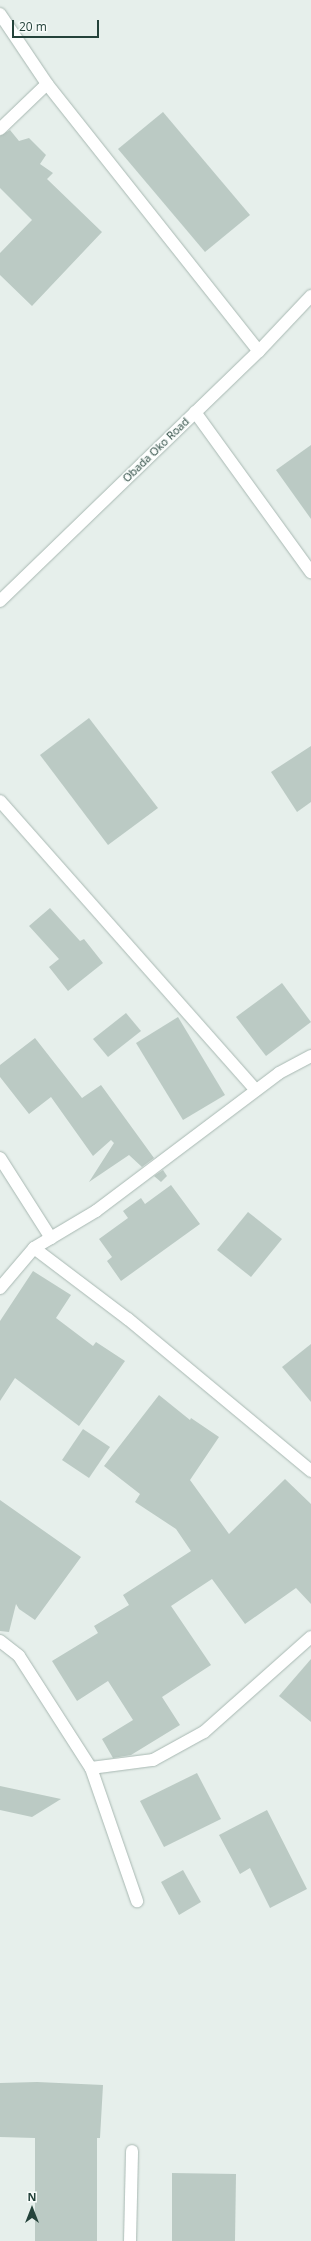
<!DOCTYPE html>
<html>
<head>
<meta charset="utf-8">
<style>
  body { margin:0 }
  #map { position:relative; width:311px; height:2241px; overflow:hidden; background:#e6efeb; font-family:"Open Sans",sans-serif }
  div>[style] { position:absolute }
  .building>* { inset:0; background:#bbcac4 }
  .roads { filter:drop-shadow(0 0 1px #a8b8b2) drop-shadow(0 0 1px #a8b8b2) }
  .street>* { height:12px; margin:-6px; padding:0 6px; transform-origin:6px; border-radius:6px; background:#fff }
  .secondary>* { height:12px; margin:-6px; padding:0 6px; transform-origin:6px; border-radius:6px; background:#fff }
  span { translate:-50% -50%; white-space:nowrap; text-align:center; line-height:1.15; -webkit-text-stroke:3px #f7fbf9; paint-order:stroke }
  .street-label { font-size:11px; color:#24423a }
  .north { position:absolute; left:12px; top:2189px; width:40px; height:40px; -webkit-text-stroke:3px #f7fbf9; paint-order:stroke; rotate:0deg; font-size:11px; font-weight:700; line-height:16px; text-align:center; color:#24423a }
  .north::after { content:''; display:block; margin:auto; width:14px; height:18px; background:#24423a; clip-path:polygon(50% 0,100% 100%,50% 72%,0 100%) }
  .scale { position:absolute; left:12px; top:20px; width:87px; height:18px; box-sizing:border-box; border:2px solid #24423a; border-top:0; padding-left:5px; font-size:12px; line-height:14px; white-space:nowrap; color:#24423a; -webkit-text-stroke:3px #f7fbf9; paint-order:stroke }
</style>
</head>
<body>
<div id="map">
  <div class="building">
    <div style="clip-path:polygon(163px 112px,250px 215px,205px 252px,118px 149px)"></div>
    <div style="clip-path:polygon(10px 130px,19px 141px,29px 138px,46px 155px,40px 164px,53px 173px,47px 179px,102px 232px,32px 306px,0 275px,0 253px,32px 220px,0 188px,0 136px)"></div>
    <div style="clip-path:polygon(311px 445px,311px 519px,276px 470px)"></div>
    <div style="clip-path:polygon(89px 718px,158px 808px,108px 845px,40px 755px)"></div>
    <div style="clip-path:polygon(311px 746px,311px 802px,297px 812px,271px 772px)"></div>
    <div style="clip-path:polygon(50px 908px,80px 941px,84px 939px,103px 963px,68px 991px,49px 967px,59px 959px,29px 926px)"></div>
    <div style="clip-path:polygon(282px 983px,311px 1022px,266px 1056px,236px 1017px)"></div>
    <div style="clip-path:polygon(126px 1013px,141px 1031px,108px 1057px,93px 1039px)"></div>
    <div style="clip-path:polygon(178px 1017px,225px 1095px,183px 1120px,136px 1043px)"></div>
    <div style="clip-path:polygon(35px 1038px,82px 1098px,101px 1085px,154px 1158px,142px 1167px,129px 1155px,89px 1182px,114px 1143px,111px 1140px,93px 1156px,51px 1097px,29px 1114px,0 1077px,0 1065px)"></div>
    <div style="clip-path:polygon(163px 1170px,167px 1176px,161px 1182px,154px 1176px)"></div>
    <div style="clip-path:polygon(171px 1185px,200px 1224px,121px 1281px,107px 1261px,112px 1257px,99px 1239px,128px 1218px,123px 1211px,141px 1198px,145px 1204px)"></div>
    <div style="clip-path:polygon(248px 1212px,282px 1239px,251px 1277px,217px 1250px)"></div>
    <div style="clip-path:polygon(33px 1271px,71px 1295px,56px 1318px,93px 1346px,96px 1342px,125px 1361px,79px 1426px,15px 1378px,0 1401px,0 1321px)"></div>
    <div style="clip-path:polygon(311px 1344px,311px 1402px,282px 1367px)"></div>
    <div style="clip-path:polygon(159px 1395px,190px 1420px,191px 1418px,219px 1437px,190px 1480px,229px 1534px,285px 1479px,311px 1504px,311px 1604px,296px 1588px,245px 1624px,212px 1579px,171px 1606px,211px 1665px,162px 1697px,180px 1725px,131px 1755px,113px 1758px,102px 1739px,133px 1720px,108px 1681px,77px 1701px,52px 1661px,98px 1633px,94px 1626px,129px 1605px,123px 1595px,191px 1551px,176px 1529px,135px 1502px,140px 1494px,104px 1466px)"></div>
    <div style="clip-path:polygon(83px 1429px,110px 1447px,89px 1478px,62px 1460px)"></div>
    <div style="clip-path:polygon(0 1500px,81px 1557px,35px 1620px,19px 1609px,16px 1604px,9px 1632px,0 1631px)"></div>
    <div style="clip-path:polygon(311px 1659px,311px 1722px,279px 1696px)"></div>
    <div style="clip-path:polygon(197px 1773px,221px 1819px,164px 1847px,140px 1801px)"></div>
    <div style="clip-path:polygon(0 1786px,61px 1799px,32px 1817px,0 1810px)"></div>
    <div style="clip-path:polygon(267px 1810px,307px 1889px,270px 1908px,250px 1868px,240px 1874px,219px 1835px)"></div>
    <div style="clip-path:polygon(183px 1870px,201px 1902px,179px 1915px,161px 1882px)"></div>
    <div style="clip-path:polygon(37px 2082px,103px 2085px,100px 2138px,97px 2138px,97px 2241px,35px 2241px,35px 2138px,0 2137px,0 2083px)"></div>
    <div style="clip-path:polygon(172px 2173px,236px 2174px,235px 2241px,172px 2241px)"></div>
  </div>
  <div class="roads">
    <div class="street">
      <div style="left:0;top:14px;width:84px;rotate:56.1deg"></div>
      <div style="left:47px;top:84px;width:341px;rotate:51.6deg"></div>
      <div style="left:0;top:129px;width:65px;rotate:-43.8deg"></div>
      <div style="left:195px;top:412px;width:198px;rotate:54.1deg"></div>
      <div style="left:0;top:801px;width:386px;rotate:48.5deg"></div>
      <div style="left:0;top:1158px;width:95px;rotate:57.5deg"></div>
      <div style="left:34px;top:1248px;width:118px;rotate:37.1deg"></div>
      <div style="left:128px;top:1319px;width:238px;rotate:39.7deg"></div>
      <div style="left:0;top:1288px;width:52px;rotate:-49.6deg"></div>
      <div style="left:34px;top:1248px;width:72px;rotate:-30.8deg"></div>
      <div style="left:96px;top:1211px;width:229px;rotate:-37deg"></div>
      <div style="left:279px;top:1073px;width:36px;rotate:-28deg"></div>
      <div style="left:0;top:1641px;width:24px;rotate:38deg"></div>
      <div style="left:19px;top:1656px;width:133px;rotate:57.3deg"></div>
      <div style="left:91px;top:1768px;width:141px;rotate:70.9deg"></div>
      <div style="left:91px;top:1768px;width:63px;rotate:-7.4deg"></div>
      <div style="left:153px;top:1760px;width:58px;rotate:-28.8deg"></div>
      <div style="left:204px;top:1732px;width:143px;rotate:-41.6deg"></div>
      <div style="left:130px;top:2241px;width:90px;rotate:-88.7deg"></div>
    </div>
    <div class="secondary">
      <div style="left:0;top:601px;width:360px;rotate:-44deg"></div>
      <div style="left:259px;top:351px;width:76px;rotate:-46.6deg"></div>
    </div>
  </div>
  <div class="street-label">
    <span style="left:156px;top:450px;rotate:-44deg">Obada Oko Road</span>
  </div>
  <div class="north">N</div>
  <div class="scale">20 m</div>
</div>
</body>
</html>
